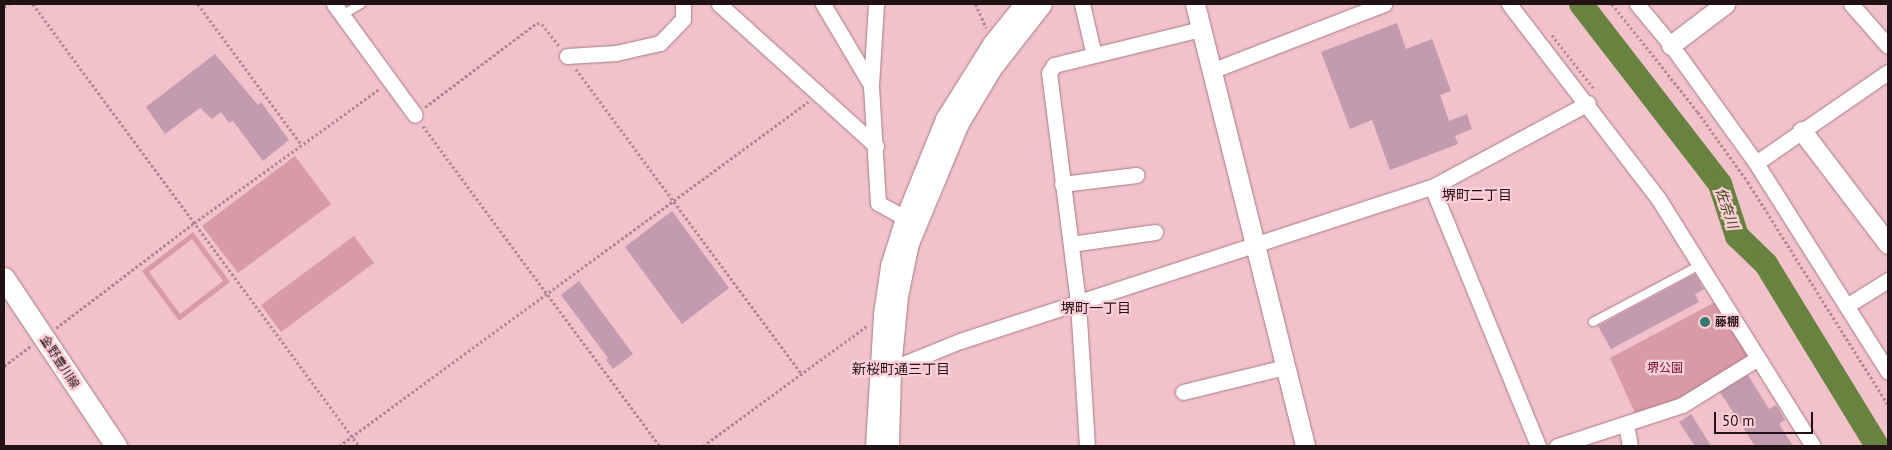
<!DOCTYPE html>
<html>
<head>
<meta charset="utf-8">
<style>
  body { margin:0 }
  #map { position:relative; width:1892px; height:450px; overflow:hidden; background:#f1c2ca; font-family:"PT Sans","Noto Sans JP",sans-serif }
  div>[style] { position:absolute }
  .green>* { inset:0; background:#d89aa5 }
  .river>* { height:24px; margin:-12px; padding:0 12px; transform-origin:12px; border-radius:12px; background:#68823f }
  .building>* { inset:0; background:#c39baf }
  .path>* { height:2.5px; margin-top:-1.25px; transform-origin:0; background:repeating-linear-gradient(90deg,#ae8990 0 2.5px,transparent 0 5px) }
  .roads { filter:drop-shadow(0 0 1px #a77c83) drop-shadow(0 0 1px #a77c83) }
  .service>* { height:8px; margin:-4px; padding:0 4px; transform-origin:4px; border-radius:4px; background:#fff }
  .minor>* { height:15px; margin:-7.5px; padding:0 7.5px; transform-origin:7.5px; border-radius:7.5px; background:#fff }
  .tertiary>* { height:19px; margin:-9.5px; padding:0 9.5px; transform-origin:9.5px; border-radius:9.5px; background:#fff }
  .secondary>* { height:21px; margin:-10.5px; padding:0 10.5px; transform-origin:10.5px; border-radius:10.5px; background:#fff }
  .dots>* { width:14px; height:14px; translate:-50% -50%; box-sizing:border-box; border:2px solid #fecfd7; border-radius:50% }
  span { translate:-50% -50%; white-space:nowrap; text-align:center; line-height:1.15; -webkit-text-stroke:4.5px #fecfd7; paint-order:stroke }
  .poi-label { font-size:12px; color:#221215; font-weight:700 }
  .left { translate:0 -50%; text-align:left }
  .street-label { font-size:12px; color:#221215 }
  .park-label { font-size:12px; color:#701232 }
  .neighbourhood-label { font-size:14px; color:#221215 }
  .water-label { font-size:14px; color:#364817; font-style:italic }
  .frame { position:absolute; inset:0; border:5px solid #221215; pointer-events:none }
  .scale { position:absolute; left:1714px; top:412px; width:99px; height:22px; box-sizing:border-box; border:2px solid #221215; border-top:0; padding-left:6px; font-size:15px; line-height:18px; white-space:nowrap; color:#221215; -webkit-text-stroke:4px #fecfd7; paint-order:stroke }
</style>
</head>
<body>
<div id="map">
  <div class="green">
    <div style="clip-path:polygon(295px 156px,331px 204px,238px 273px,202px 226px)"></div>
    <div style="clip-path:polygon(evenodd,193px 232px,230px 282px,179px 321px,142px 271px,193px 232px,192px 239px,223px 281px,180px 314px,149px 272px,192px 239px)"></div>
    <div style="clip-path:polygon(354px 236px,374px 263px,281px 332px,261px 305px)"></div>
    <div style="clip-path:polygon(1717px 301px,1750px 355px,1680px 399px,1635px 413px,1610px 358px)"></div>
  </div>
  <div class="river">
    <div style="left:1581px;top:4px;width:227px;rotate:52.3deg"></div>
    <div style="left:1720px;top:184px;width:55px;rotate:71.9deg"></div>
    <div style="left:1737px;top:236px;width:40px;rotate:44deg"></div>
    <div style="left:1766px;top:264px;width:213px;rotate:58.6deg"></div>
  </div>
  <div class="building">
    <div style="clip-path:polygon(1397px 23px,1406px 49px,1432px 39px,1451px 91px,1440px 95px,1449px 121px,1467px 114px,1472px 129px,1455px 136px,1458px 144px,1390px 170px,1372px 120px,1350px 129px,1321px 52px)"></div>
    <div style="clip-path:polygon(215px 54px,258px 105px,261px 102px,289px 140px,263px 161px,233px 121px,229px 123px,221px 112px,212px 119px,200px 108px,165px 134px,146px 107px)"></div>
    <div style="clip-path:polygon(672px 211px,729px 288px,682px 324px,625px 247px)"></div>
    <div style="clip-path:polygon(1695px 274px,1704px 289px,1695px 294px,1699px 302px,1611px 349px,1598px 326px)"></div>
    <div style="clip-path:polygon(579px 281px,633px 354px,613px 369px,606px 360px,608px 358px,561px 295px)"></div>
    <div style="clip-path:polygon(1748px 375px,1769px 409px,1776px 405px,1785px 420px,1779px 424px,1793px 446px,1755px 446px,1720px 392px)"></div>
    <div style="clip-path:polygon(1691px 414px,1711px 446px,1695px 446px,1679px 422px)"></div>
  </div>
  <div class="path">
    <div style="left:33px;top:4px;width:549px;rotate:53.59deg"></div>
    <div style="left:198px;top:4px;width:175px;rotate:53.6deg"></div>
    <div style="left:976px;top:4px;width:26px;rotate:67deg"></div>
    <div style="left:1612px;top:4px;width:138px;rotate:51.5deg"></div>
    <div style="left:1698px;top:112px;width:86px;rotate:54.5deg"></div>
    <div style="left:1748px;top:182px;width:262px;rotate:57.8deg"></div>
    <div style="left:4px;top:7px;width:6px;rotate:-31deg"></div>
    <div style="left:1552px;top:35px;width:70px;rotate:52deg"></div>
    <div style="left:576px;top:69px;width:380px;rotate:53.5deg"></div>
    <div style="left:425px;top:107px;width:140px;rotate:-36.9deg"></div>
    <div style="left:537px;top:23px;width:5px;rotate:11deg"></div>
    <div style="left:542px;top:24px;width:29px;rotate:52deg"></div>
    <div style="left:423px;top:126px;width:398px;rotate:53.5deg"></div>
    <div style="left:56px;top:328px;width:173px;rotate:-37.3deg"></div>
    <div style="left:194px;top:223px;width:228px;rotate:-35.9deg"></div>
    <div style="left:4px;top:366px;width:34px;rotate:-37deg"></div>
    <div style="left:339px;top:446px;width:582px;rotate:-36.26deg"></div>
    <div style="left:703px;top:446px;width:203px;rotate:-36.2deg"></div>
  </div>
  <div class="roads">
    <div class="service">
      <div style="left:342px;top:15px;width:22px;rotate:-30deg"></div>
      <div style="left:1593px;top:322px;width:121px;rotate:-28deg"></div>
    </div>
    <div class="minor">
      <div style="left:334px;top:4px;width:137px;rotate:53.9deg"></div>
      <div style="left:719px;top:4px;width:212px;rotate:42.1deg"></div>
      <div style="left:823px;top:4px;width:94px;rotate:59.3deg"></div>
      <div style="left:876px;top:4px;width:82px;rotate:93.5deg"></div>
      <div style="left:871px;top:86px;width:117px;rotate:86.6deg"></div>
      <div style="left:878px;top:203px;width:31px;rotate:29deg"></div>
      <div style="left:1082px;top:4px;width:52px;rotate:76.8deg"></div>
      <div style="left:1509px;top:4px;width:245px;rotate:52.5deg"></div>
      <div style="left:1658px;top:198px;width:292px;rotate:58deg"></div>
      <div style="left:1637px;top:4px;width:53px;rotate:50.3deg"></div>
      <div style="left:1671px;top:45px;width:145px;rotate:54.2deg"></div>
      <div style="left:1756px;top:163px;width:247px;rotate:57.7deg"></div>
      <div style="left:1851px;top:4px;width:56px;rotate:48.6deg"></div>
      <div style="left:567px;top:56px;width:49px;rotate:-3.5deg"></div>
      <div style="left:616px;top:53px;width:45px;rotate:-12.8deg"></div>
      <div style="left:660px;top:43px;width:33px;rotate:-46deg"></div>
      <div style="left:683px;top:19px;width:15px;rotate:-90deg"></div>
      <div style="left:1211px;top:71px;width:186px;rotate:-21.2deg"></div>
      <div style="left:1756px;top:163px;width:160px;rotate:-34.6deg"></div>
      <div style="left:1062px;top:184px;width:75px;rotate:-6.9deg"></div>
      <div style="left:1432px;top:187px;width:280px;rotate:67.7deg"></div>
      <div style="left:1071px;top:244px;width:85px;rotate:-8.1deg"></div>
      <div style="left:1848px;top:305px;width:47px;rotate:-32deg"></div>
      <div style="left:891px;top:369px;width:74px;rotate:-22.1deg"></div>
      <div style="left:960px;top:341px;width:496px;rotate:-18.1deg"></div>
      <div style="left:1432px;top:187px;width:177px;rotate:-28.3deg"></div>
      <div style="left:1183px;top:392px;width:105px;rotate:-13.8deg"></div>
      <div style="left:1626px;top:424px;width:22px;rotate:80deg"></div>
      <div style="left:1087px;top:446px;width:144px;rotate:-93.6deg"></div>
      <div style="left:1078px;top:302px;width:231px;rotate:-97.2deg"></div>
      <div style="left:1049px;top:73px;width:9px;rotate:-58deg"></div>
      <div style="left:1054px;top:65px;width:151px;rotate:-13.8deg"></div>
      <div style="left:1557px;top:446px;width:132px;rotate:-18.2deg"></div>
      <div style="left:1682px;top:405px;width:89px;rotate:-31.7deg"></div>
    </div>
    <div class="tertiary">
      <div style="left:1195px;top:4px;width:455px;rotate:76deg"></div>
      <div style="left:1671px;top:45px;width:68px;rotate:-37.2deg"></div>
      <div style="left:1802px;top:131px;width:142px;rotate:52.7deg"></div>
      <div style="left:875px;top:446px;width:132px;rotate:-86.5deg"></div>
      <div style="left:883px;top:314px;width:49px;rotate:-81.7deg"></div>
      <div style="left:890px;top:266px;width:50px;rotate:-72.6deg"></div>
      <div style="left:905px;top:218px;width:107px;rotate:-68deg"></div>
      <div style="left:945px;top:119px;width:89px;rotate:-57.9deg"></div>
      <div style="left:992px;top:44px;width:51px;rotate:-51.3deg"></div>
      <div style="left:889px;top:446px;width:77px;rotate:-88.5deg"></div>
      <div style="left:891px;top:369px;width:73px;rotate:-84.5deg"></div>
      <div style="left:898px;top:296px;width:54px;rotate:-78.3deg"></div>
      <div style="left:909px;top:243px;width:130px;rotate:-67.4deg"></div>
      <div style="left:959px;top:123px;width:64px;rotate:-59deg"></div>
      <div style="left:992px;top:68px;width:81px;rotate:-52deg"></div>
    </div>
    <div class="secondary">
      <div style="left:4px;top:278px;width:202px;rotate:56.3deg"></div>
    </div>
  </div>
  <div class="dots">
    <div style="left:1705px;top:322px;background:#327973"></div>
  </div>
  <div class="poi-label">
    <span class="left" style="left:1715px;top:322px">藤棚</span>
  </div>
  <div class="street-label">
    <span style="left:60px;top:362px;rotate:57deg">金野豊川線</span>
  </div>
  <div class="park-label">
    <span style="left:1665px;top:368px">堺公園</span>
  </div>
  <div class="neighbourhood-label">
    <span style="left:1477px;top:195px">堺町二丁目</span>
    <span style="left:1096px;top:308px">堺町一丁目</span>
    <span style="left:901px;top:369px">新桜町通三丁目</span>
  </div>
  <div class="water-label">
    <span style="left:1727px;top:208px;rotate:71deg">佐奈川</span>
  </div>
  <div class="frame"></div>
  <div class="scale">50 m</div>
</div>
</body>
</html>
